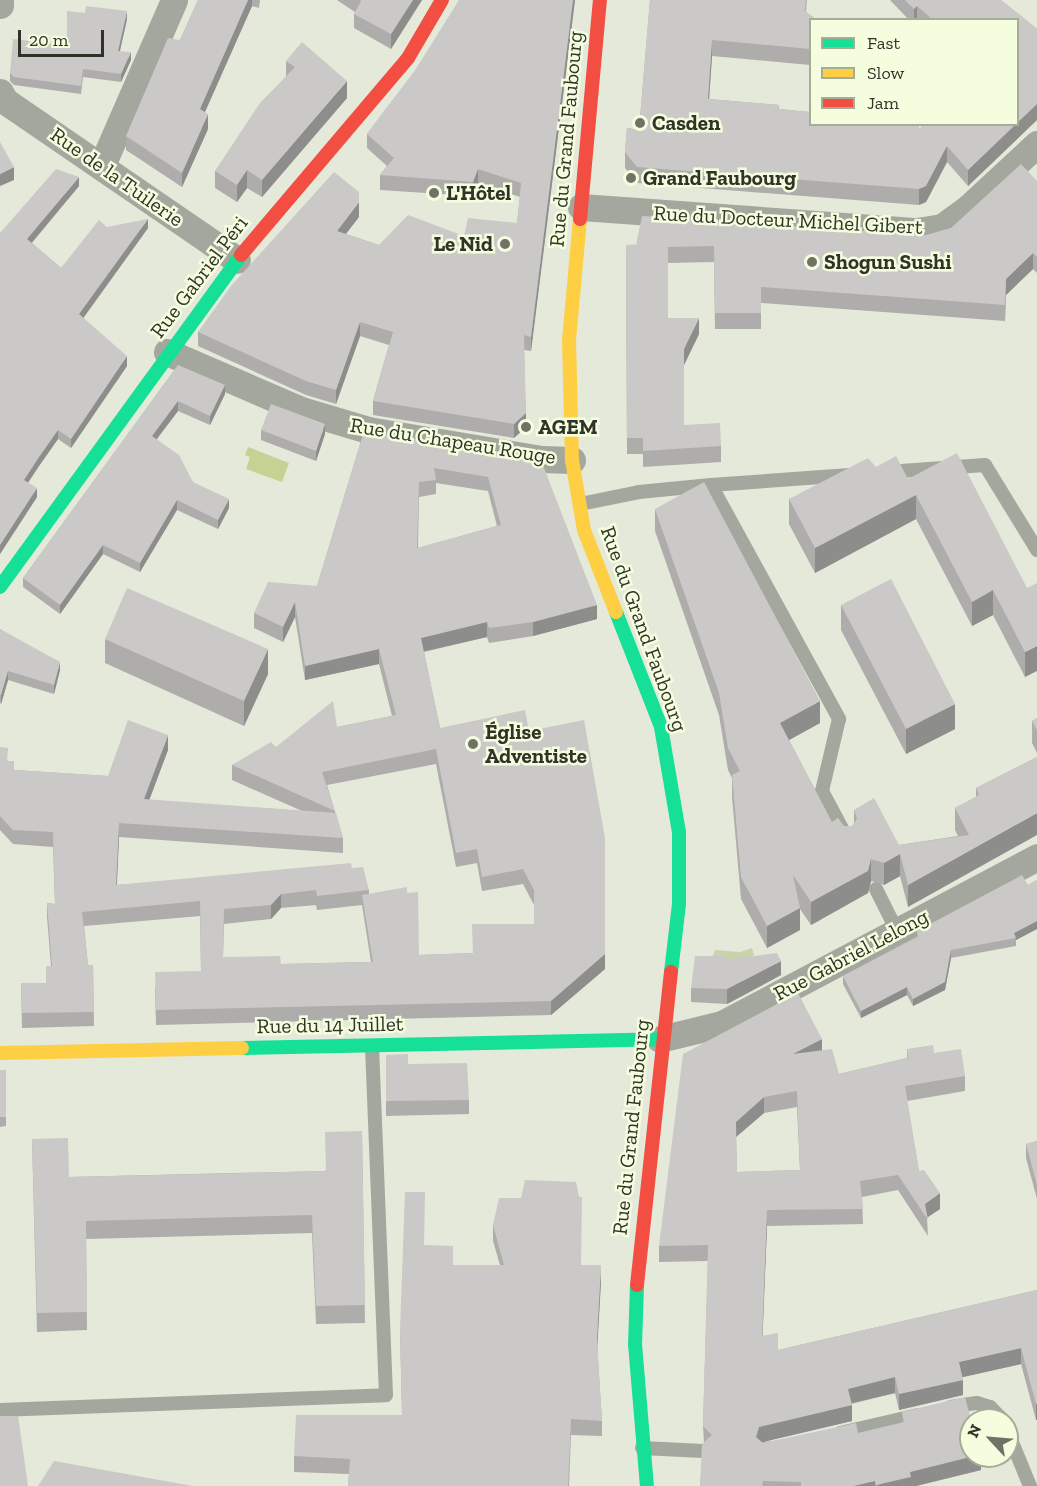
<!DOCTYPE html>
<html>
<head>
<meta charset="utf-8">
<style>
  body { margin:0 }
  #map { position:relative; width:1037px; height:1486px; overflow:hidden; background:#e4e9d9; font-family:"Zilla Slab",serif }
  div>[style] { position:absolute }
  .green>* { inset:0; background:#c8d2ac }
  .water>* { inset:0; background:#c4d394 }
  .lane>* { height:14px; margin:-7px; padding:0 7px; transform-origin:7px; border-radius:7px; background:#a3a79e }
  .street>* { height:27px; margin:-13.5px; padding:0 13.5px; transform-origin:13.5px; border-radius:13.5px; background:#a3a79e }
  .fast>* { height:14px; margin:-7px; padding:0 7px; transform-origin:7px; border-radius:7px; background:#16e098 }
  .slow>* { height:14px; margin:-7px; padding:0 7px; transform-origin:7px; border-radius:7px; background:#ffcf43 }
  .jam>* { height:14px; margin:-7px; padding:0 7px; transform-origin:7px; border-radius:7px; background:#f24e42 }
  .wall>* { inset:0; background:#aeadab }
  .shaded-wall>* { inset:0; background:#8d8d8b }
  .building>* { inset:0; background:#cac9c7 }
  .dots>* { width:16px; height:16px; translate:-50% -50%; box-sizing:border-box; border:3px solid #f5fddf; border-radius:50% }
  span { translate:-50% -50%; white-space:nowrap; text-align:center; line-height:1.15; -webkit-text-stroke:5px #f5fddf; paint-order:stroke }
  .poi-label { font-size:21px; color:#303328; font-weight:700 }
  .left { translate:0 -50%; text-align:left }
  .right { translate:-100% -50%; text-align:right }
  .street-label { font-size:21px; color:#303328 }
  .legend { position:absolute; left:809px; top:18px; width:210px; height:108px; box-sizing:border-box; background:#f5fddf; border:2px solid #a6ac96; margin:0; padding:8px 10px; list-style:none; font-size:18px; color:#303328 }
  .legend li { display:flex; align-items:center; gap:12px; height:30px }
  .legend b { width:30px; border:2px solid #a6ac96 }
  .north { position:absolute; left:959px; top:1408px; width:60px; height:60px; box-sizing:border-box; background:#f5fddf; border:2px solid #a6ac96; border-radius:50%; rotate:296deg; font-size:16px; font-weight:700; line-height:24px; text-align:center; color:#303328 }
  .north::after { content:''; display:block; margin:auto; width:21px; height:27px; background:#6f7366; clip-path:polygon(50% 0,100% 100%,50% 72%,0 100%) }
  .scale { position:absolute; left:18px; top:30px; width:86px; height:27px; box-sizing:border-box; border:3px solid #303328; border-top:0; padding-left:8px; font-size:18px; line-height:21px; white-space:nowrap; color:#303328; -webkit-text-stroke:4px #f5fddf; paint-order:stroke }
</style>
</head>
<body>
<div id="map">
  <div class="green">
    <div style="clip-path:polygon(752px 948px,754px 955px,737px 964px,711px 961px,715px 950px,740px 952px)"></div>
  </div>
  <div class="water">
    <div style="clip-path:polygon(248px 447px,289px 463px,282px 482px,246px 469px,250px 457px,245px 455px)"></div>
  </div>
  <div class="lane">
    <div style="left:887px;top:472px;width:98px;rotate:-4.1deg"></div>
    <div style="left:985px;top:465px;width:100px;rotate:58.5deg"></div>
    <div style="left:711px;top:485px;width:139px;rotate:-4.1deg"></div>
    <div style="left:580px;top:504px;width:60px;rotate:-11.5deg"></div>
    <div style="left:639px;top:492px;width:72px;rotate:-5.6deg"></div>
    <div style="left:711px;top:485px;width:267px;rotate:61.3deg"></div>
    <div style="left:839px;top:719px;width:74px;rotate:103.3deg"></div>
    <div style="left:822px;top:791px;width:49px;rotate:61.9deg"></div>
    <div style="left:876px;top:889px;width:47px;rotate:63.4deg"></div>
    <div style="left:951px;top:1407px;width:26px;rotate:-9deg"></div>
    <div style="left:977px;top:1403px;width:14px;rotate:17deg"></div>
    <div style="left:990px;top:1407px;width:18px;rotate:45deg"></div>
    <div style="left:0;top:1410px;width:386px;rotate:-2.2deg"></div>
    <div style="left:386px;top:1395px;width:349px;rotate:-92.3deg"></div>
    <div style="left:1007px;top:1430px;width:61px;rotate:67.7deg"></div>
    <div style="left:840px;top:1433px;width:80px;rotate:-13deg"></div>
    <div style="left:642px;top:1448px;width:61px;rotate:2.8deg"></div>
  </div>
  <div class="street">
    <div style="left:0;top:5px;width:5px;rotate:-90deg"></div>
    <div style="left:0;top:92px;width:10px;rotate:61deg"></div>
    <div style="left:5px;top:101px;width:281px;rotate:34.4deg"></div>
    <div style="left:102px;top:165px;width:180px;rotate:-66.4deg"></div>
    <div style="left:581px;top:207px;width:337px;rotate:4.1deg"></div>
    <div style="left:917px;top:231px;width:25px;rotate:-9deg"></div>
    <div style="left:942px;top:227px;width:31px;rotate:-36deg"></div>
    <div style="left:967px;top:209px;width:96px;rotate:-42.9deg"></div>
    <div style="left:167px;top:352px;width:146px;rotate:23.4deg"></div>
    <div style="left:301px;top:410px;width:70px;rotate:16.6deg"></div>
    <div style="left:368px;top:430px;width:176px;rotate:9.5deg"></div>
    <div style="left:542px;top:459px;width:30px;rotate:2deg"></div>
    <div style="left:660px;top:1039px;width:64px;rotate:-13.6deg"></div>
    <div style="left:722px;top:1024px;width:357px;rotate:-27.9deg"></div>
  </div>
  <div class="fast">
    <div style="left:0;top:587px;width:410px;rotate:-54deg"></div>
    <div style="left:616px;top:612px;width:123px;rotate:68.6deg"></div>
    <div style="left:661px;top:727px;width:107px;rotate:80.3deg"></div>
    <div style="left:679px;top:832px;width:72px;rotate:90deg"></div>
    <div style="left:679px;top:904px;width:68px;rotate:96.7deg"></div>
    <div style="left:242px;top:1048px;width:418px;rotate:-1.2deg"></div>
    <div style="left:637px;top:1285px;width:59px;rotate:91.9deg"></div>
    <div style="left:635px;top:1344px;width:143px;rotate:85.2deg"></div>
  </div>
  <div class="slow">
    <div style="left:580px;top:219px;width:121px;rotate:95.2deg"></div>
    <div style="left:569px;top:339px;width:121px;rotate:88.6deg"></div>
    <div style="left:572px;top:460px;width:71px;rotate:80.3deg"></div>
    <div style="left:584px;top:530px;width:88px;rotate:68.7deg"></div>
    <div style="left:0;top:1053px;width:242px;rotate:-1.2deg"></div>
  </div>
  <div class="jam">
    <div style="left:580px;top:219px;width:220px;rotate:-84.8deg"></div>
    <div style="left:241px;top:255px;width:258px;rotate:-49.7deg"></div>
    <div style="left:408px;top:58px;width:67px;rotate:-59.6deg"></div>
    <div style="left:637px;top:1285px;width:315px;rotate:-83.8deg"></div>
  </div>
  <div class="wall">
    <div style="clip-path:polygon(198px 0,260px 0,259px 8px,252px 6px,205px 112px,208px 129px,182px 187px,126px 150px,126px 136px,180px 40px)"></div>
    <div style="clip-path:polygon(337px 0,422px 0,391px 49px,354px 28px,354px 14px,355px 12px)"></div>
    <div style="clip-path:polygon(575px 0,531px 351px,524px 350px,526px 427px,514px 438px,373px 415px,373px 401px,389px 345px,360px 336px,336px 404px,306px 395px,198px 346px,198px 332px,359px 217px,346px 234px,379px 245px,464px 236px,517px 223px,520px 197px,478px 183px,473px 196px,380px 190px,380px 175px,387px 166px,367px 148px,367px 134px,414px 72px)"></div>
    <div style="clip-path:polygon(650px 0,807px 0,806px 12px,817px 20px,810px 20px,810px 65px,712px 56px,709px 99px,779px 105px,779px 109px,810px 112px,810px 124px,918px 124px,919px 129px,925px 124px,1017px 124px,1017px 20px,909px 20px,890px 0,1001px 0,1037px 29px,1037px 120px,968px 186px,947px 162px,926px 202px,919px 205px,637px 183px,625px 168px,625px 152px,627px 128px,639px 130px)"></div>
    <div style="clip-path:polygon(127px 19px,120px 51px,131px 60px,121px 82px,83px 77px,81px 94px,14px 85px,10px 81px,10px 73px,67px 45px)"></div>
    <div style="clip-path:polygon(286px 61px,347px 98px,262px 197px,247px 188px,237px 202px,215px 188px,215px 171px,286px 76px)"></div>
    <div style="clip-path:polygon(1037px 182px,1037px 273px,1033px 269px,1006px 295px,1005px 321px,761px 303px,761px 329px,715px 329px,714px 262px,668px 263px,668px 318px,699px 334px,684px 365px,684px 425px,721px 446px,721px 462px,643px 467px,643px 454px,627px 454px,626px 245px,926px 235px,951px 228px)"></div>
    <div style="clip-path:polygon(79px 186px,32px 243px,61px 268px,107px 227px,148px 228px,83px 318px,127px 366px,71px 448px,58px 439px,39px 466px,28px 482px,37px 497px,0 554px,0 233px)"></div>
    <div style="clip-path:polygon(178px 365px,225px 394px,210px 425px,178px 411px,157px 439px,193px 482px,229px 508px,218px 529px,177px 510px,140px 572px,103px 554px,60px 614px,23px 587px,23px 578px)"></div>
    <div style="clip-path:polygon(261px 430px,325px 434px,316px 461px,261px 440px)"></div>
    <div style="clip-path:polygon(evenodd,364px 431px,541px 460px,597px 619px,533px 636px,489px 643px,487px 637px,424px 652px,440px 728px,529px 731px,605px 838px,605px 969px,551px 1015px,156px 1025px,155px 987px,201px 971px,200px 916px,84px 926px,88px 965px,93px 965px,94px 1026px,22px 1028px,21px 983px,46px 983px,51px 966px,47px 917px,47px 903px,55px 904px,53px 847px,13px 844px,0 830px,0 747px,8px 761px,14px 770px,108px 776px,168px 750px,149px 800px,302px 811px,232px 780px,232px 765px,276px 747px,337px 727px,392px 716px,379px 664px,305px 680px,295px 617px,283px 642px,254px 628px,254px 613px,317px 586px,364px 431px,436px 483px,488px 491px,497px 526px,418px 548px,419px 497px,436px 494px,436px 483px,364px 431px,436px 764px,456px 867px,477px 863px,482px 891px,523px 884px,534px 905px,534px 924px,473px 953px,419px 955px,407px 893px,369px 894px,369px 890px,352px 868px,117px 885px,119px 837px,343px 853px,343px 838px,327px 785px,436px 764px,364px 431px,316px 905px,317px 910px,362px 905px,371px 962px,281px 964px,223px 957px,224px 924px,271px 919px,281px 908px,316px 905px)"></div>
    <div style="clip-path:polygon(876px 467px,908px 479px,1027px 588px,1025px 677px,993px 615px,972px 626px,916px 519px,815px 573px,789px 524px,789px 499px)"></div>
    <div style="clip-path:polygon(655px 509px,820px 723px,789px 740px,832px 822px,844px 826px,852px 826px,854px 823px,854px 810px,899px 845px,958px 836px,955px 830px,955px 808px,976px 797px,976px 788px,1037px 757px,908px 907px,900px 876px,884px 885px,871px 881px,868px 893px,811px 925px,800px 909px,800px 930px,767px 948px,741px 899px,732px 797px,732px 778px,728px 770px,719px 715px,655px 531px)"></div>
    <div style="clip-path:polygon(841px 605px,955px 729px,906px 754px,841px 630px)"></div>
    <div style="clip-path:polygon(0 629px,60px 670px,54px 694px,8px 680px,1px 704px,0 703px)"></div>
    <div style="clip-path:polygon(105px 639px,268px 674px,244px 726px,105px 663px)"></div>
    <div style="clip-path:polygon(1037px 718px,1037px 753px,1032px 743px,1032px 721px)"></div>
    <div style="clip-path:polygon(1037px 880px,1037px 929px,1016px 940px,1016px 946px,951px 958px,945px 990px,913px 1006px,907px 995px,861px 1018px,843px 984px,843px 976px,917px 937px,917px 931px,1028px 885px)"></div>
    <div style="clip-path:polygon(781px 975px,727px 1004px,691px 1002px,691px 988px)"></div>
    <div style="clip-path:polygon(evenodd,798px 993px,822px 1050px,839px 1074px,907px 1058px,907px 1049px,934px 1053px,965px 1076px,965px 1091px,907px 1101px,919px 1171px,940px 1209px,927px 1218px,928px 1236px,898px 1190px,862px 1197px,863px 1224px,767px 1226px,762px 1336px,778px 1350px,1037px 1290px,1036px 1420px,1021px 1364px,962px 1377px,963px 1395px,899px 1410px,895px 1393px,851px 1404px,852px 1421px,762px 1442px,858px 1433px,902px 1423px,902px 1412px,981px 1456px,981px 1470px,916px 1486px,700px 1486px,704px 1443px,703px 1426px,708px 1261px,659px 1262px,659px 1246px,798px 993px,797px 1107px,800px 1170px,737px 1172px,736px 1137px,764px 1113px,797px 1107px)"></div>
    <div style="clip-path:polygon(386px 1055px,408px 1064px,469px 1100px,469px 1114px,386px 1116px)"></div>
    <div style="clip-path:polygon(0 1070px,6px 1070px,6px 1126px,0 1127px)"></div>
    <div style="clip-path:polygon(362px 1131px,365px 1323px,316px 1324px,312px 1233px,86px 1239px,87px 1330px,37px 1332px,32px 1139px,69px 1177px,325px 1171px)"></div>
    <div style="clip-path:polygon(1037px 1141px,1037px 1199px,1026px 1158px,1026px 1144px)"></div>
    <div style="clip-path:polygon(493px 1225px,581px 1265px,601px 1281px,597px 1346px,602px 1421px,602px 1436px,571px 1435px,569px 1486px,348px 1486px,349px 1474px,294px 1472px,294px 1456px,402px 1415px,400px 1330px,425px 1245px,453px 1265px,500px 1265px,493px 1241px)"></div>
  </div>
  <div class="shaded-wall">
    <div style="clip-path:polygon(248px 0,252px 0,252px 6px,200px 123px,200px 109px)"></div>
    <div style="clip-path:polygon(413px 0,422px 0,391px 49px,391px 34px)"></div>
    <div style="clip-path:polygon(573px 0,575px 0,531px 351px,531px 337px)"></div>
    <div style="clip-path:polygon(917px 6px,917px 20px,914px 20px,914px 9px)"></div>
    <div style="clip-path:polygon(127px 11px,127px 19px,118px 59px,118px 51px)"></div>
    <div style="clip-path:polygon(712px 40px,712px 56px,708px 115px,708px 99px)"></div>
    <div style="clip-path:polygon(131px 52px,131px 60px,121px 82px,121px 74px)"></div>
    <div style="clip-path:polygon(347px 81px,347px 98px,262px 197px,262px 180px)"></div>
    <div style="clip-path:polygon(1037px 104px,1037px 120px,968px 186px,968px 170px,1016px 124px,1017px 124px,1017px 123px)"></div>
    <div style="clip-path:polygon(208px 114px,208px 129px,182px 187px,182px 173px)"></div>
    <div style="clip-path:polygon(947px 146px,947px 162px,926px 202px,919px 205px,919px 189px)"></div>
    <div style="clip-path:polygon(14px 167px,14px 180px,0 186px,0 174px)"></div>
    <div style="clip-path:polygon(478px 169px,478px 183px,473px 196px,473px 182px)"></div>
    <div style="clip-path:polygon(247px 170px,247px 188px,237px 202px,237px 185px)"></div>
    <div style="clip-path:polygon(79px 177px,79px 186px,27px 248px,27px 239px)"></div>
    <div style="clip-path:polygon(359px 202px,359px 217px,337px 245px,337px 231px)"></div>
    <div style="clip-path:polygon(148px 219px,148px 228px,79px 324px,79px 314px)"></div>
    <div style="clip-path:polygon(1033px 253px,1033px 269px,1006px 295px,1005px 321px,1006px 279px)"></div>
    <div style="clip-path:polygon(699px 318px,699px 334px,684px 365px,684px 349px)"></div>
    <div style="clip-path:polygon(360px 322px,360px 336px,336px 404px,336px 390px)"></div>
    <div style="clip-path:polygon(127px 356px,127px 366px,71px 448px,71px 439px)"></div>
    <div style="clip-path:polygon(225px 385px,225px 394px,210px 425px,210px 416px)"></div>
    <div style="clip-path:polygon(178px 401px,178px 411px,152px 445px,152px 436px)"></div>
    <div style="clip-path:polygon(526px 413px,526px 427px,514px 438px,514px 424px)"></div>
    <div style="clip-path:polygon(325px 424px,325px 434px,316px 461px,316px 451px)"></div>
    <div style="clip-path:polygon(58px 430px,58px 439px,39px 466px,24px 489px,24px 480px,39px 457px)"></div>
    <div style="clip-path:polygon(37px 488px,37px 497px,0 554px,0 545px)"></div>
    <div style="clip-path:polygon(916px 495px,916px 519px,815px 573px,815px 548px)"></div>
    <div style="clip-path:polygon(229px 499px,229px 508px,218px 529px,218px 520px)"></div>
    <div style="clip-path:polygon(177px 500px,177px 510px,140px 572px,140px 563px)"></div>
    <div style="clip-path:polygon(103px 545px,103px 554px,60px 614px,60px 605px)"></div>
    <div style="clip-path:polygon(993px 590px,993px 615px,972px 626px,972px 602px)"></div>
    <div style="clip-path:polygon(295px 602px,295px 617px,283px 642px,283px 627px)"></div>
    <div style="clip-path:polygon(597px 605px,597px 619px,533px 636px,533px 622px)"></div>
    <div style="clip-path:polygon(487px 622px,487px 637px,421px 652px,421px 638px)"></div>
    <div style="clip-path:polygon(1037px 646px,1037px 671px,1025px 677px,1025px 652px)"></div>
    <div style="clip-path:polygon(268px 649px,268px 674px,244px 726px,244px 701px)"></div>
    <div style="clip-path:polygon(379px 649px,379px 664px,305px 680px,305px 666px)"></div>
    <div style="clip-path:polygon(60px 662px,60px 670px,54px 694px,54px 685px)"></div>
    <div style="clip-path:polygon(8px 671px,8px 680px,1px 704px,1px 695px)"></div>
    <div style="clip-path:polygon(820px 701px,820px 723px,780px 745px,780px 723px)"></div>
    <div style="clip-path:polygon(955px 704px,955px 729px,906px 754px,906px 729px)"></div>
    <div style="clip-path:polygon(168px 735px,168px 750px,144px 814px,144px 799px)"></div>
    <div style="clip-path:polygon(1037px 813px,1037px 835px,908px 907px,908px 885px)"></div>
    <div style="clip-path:polygon(119px 823px,119px 837px,116px 899px,116px 885px)"></div>
    <div style="clip-path:polygon(900px 854px,900px 876px,884px 885px,884px 863px)"></div>
    <div style="clip-path:polygon(871px 859px,871px 881px,868px 893px,811px 925px,811px 902px)"></div>
    <div style="clip-path:polygon(281px 894px,281px 908px,271px 919px,271px 905px)"></div>
    <div style="clip-path:polygon(800px 908px,800px 930px,767px 948px,767px 926px)"></div>
    <div style="clip-path:polygon(1037px 921px,1037px 929px,1016px 940px,1014px 933px)"></div>
    <div style="clip-path:polygon(951px 950px,951px 958px,945px 990px,913px 1006px,913px 999px)"></div>
    <div style="clip-path:polygon(605px 954px,605px 969px,551px 1015px,551px 1001px)"></div>
    <div style="clip-path:polygon(781px 961px,781px 975px,727px 1004px,727px 989px)"></div>
    <div style="clip-path:polygon(907px 987px,907px 995px,861px 1018px,861px 1011px)"></div>
    <div style="clip-path:polygon(822px 1039px,822px 1054px,793px 1054px)"></div>
    <div style="clip-path:polygon(764px 1097px,764px 1113px,736px 1137px,736px 1122px)"></div>
    <div style="clip-path:polygon(940px 1193px,940px 1209px,926px 1218px,925px 1204px)"></div>
    <div style="clip-path:polygon(767px 1210px,767px 1226px,762px 1351px,762px 1336px)"></div>
    <div style="clip-path:polygon(601px 1265px,601px 1281px,597px 1353px,597px 1338px)"></div>
    <div style="clip-path:polygon(1021px 1348px,1021px 1364px,959px 1378px,959px 1362px)"></div>
    <div style="clip-path:polygon(895px 1377px,895px 1393px,848px 1404px,848px 1389px)"></div>
    <div style="clip-path:polygon(963px 1380px,963px 1395px,899px 1410px,899px 1394px)"></div>
    <div style="clip-path:polygon(1036px 1404px,1037px 1404px,1037px 1420px,1036px 1420px)"></div>
    <div style="clip-path:polygon(852px 1405px,852px 1421px,759px 1443px,756px 1437px,759px 1427px)"></div>
    <div style="clip-path:polygon(974px 1456px,981px 1456px,981px 1470px,916px 1486px,876px 1486px,910px 1472px)"></div>
    <div style="clip-path:polygon(875px 1481px,875px 1486px,853px 1486px)"></div>
  </div>
  <div class="building">
    <div style="clip-path:polygon(198px 0,248px 0,200px 109px,208px 114px,182px 173px,126px 136px,168px 38px,180px 40px)"></div>
    <div style="clip-path:polygon(360px 0,413px 0,391px 34px,354px 14px,361px 1px)"></div>
    <div style="clip-path:polygon(459px 0,573px 0,531px 337px,524px 335px,526px 413px,514px 424px,373px 401px,393px 332px,360px 322px,336px 390px,306px 381px,198px 332px,231px 286px,334px 172px,359px 192px,359px 202px,337px 231px,379px 245px,408px 215px,464px 236px,468px 218px,517px 223px,521px 183px,478px 169px,473px 182px,380px 175px,394px 158px,367px 134px,414px 72px)"></div>
    <div style="clip-path:polygon(650px 0,806px 0,805px 11px,817px 20px,810px 20px,810px 49px,712px 40px,708px 99px,779px 105px,778px 109px,810px 112px,810px 124px,918px 124px,919px 129px,925px 124px,1016px 124px,968px 170px,947px 146px,926px 186px,919px 189px,637px 167px,625px 152px,627px 128px,639px 130px)"></div>
    <div style="clip-path:polygon(905px 0,1001px 0,1037px 29px,1037px 104px,1017px 123px,1017px 20px,933px 20px,917px 6px,914px 9px)"></div>
    <div style="clip-path:polygon(86px 6px,127px 11px,118px 51px,131px 52px,121px 74px,83px 69px,81px 86px,14px 77px,10px 73px,13px 39px,67px 45px,67px 11px,85px 13px)"></div>
    <div style="clip-path:polygon(302px 42px,347px 81px,262px 180px,247px 170px,237px 185px,215px 171px,260px 103px,295px 67px,286px 61px)"></div>
    <div style="clip-path:polygon(0 142px,14px 167px,0 174px)"></div>
    <div style="clip-path:polygon(1021px 164px,1037px 181px,1037px 257px,1033px 253px,1006px 279px,1005px 305px,761px 287px,761px 313px,715px 313px,714px 246px,668px 247px,668px 318px,699px 318px,684px 349px,684px 425px,720px 423px,721px 446px,643px 451px,643px 438px,627px 438px,626px 245px,636px 245px,642px 216px,926px 235px,951px 228px)"></div>
    <div style="clip-path:polygon(56px 169px,79px 177px,27px 239px,61px 268px,99px 220px,107px 227px,148px 219px,79px 314px,127px 356px,71px 439px,58px 430px,39px 457px,24px 480px,37px 488px,0 545px,0 233px)"></div>
    <div style="clip-path:polygon(178px 365px,225px 385px,210px 416px,178px 401px,152px 436px,179px 455px,193px 482px,229px 499px,218px 520px,177px 500px,140px 563px,103px 545px,60px 605px,23px 578px)"></div>
    <div style="clip-path:polygon(271px 404px,325px 424px,316px 451px,261px 430px)"></div>
    <div style="clip-path:polygon(evenodd,364px 431px,541px 460px,597px 605px,533px 622px,489px 628px,487px 622px,421px 638px,440px 728px,525px 710px,529px 731px,584px 720px,605px 838px,605px 954px,551px 1001px,156px 1010px,155px 972px,201px 971px,200px 901px,82px 912px,88px 965px,93px 965px,94px 1012px,22px 1013px,21px 983px,46px 983px,46px 966px,52px 966px,47px 903px,55px 904px,53px 832px,13px 830px,0 816px,0 747px,8px 748px,7px 761px,14px 761px,14px 770px,108px 776px,128px 720px,168px 735px,144px 799px,336px 813px,343px 838px,119px 823px,116px 885px,351px 863px,352px 868px,363px 867px,369px 890px,317px 896px,316px 890px,281px 894px,271px 905px,224px 909px,223px 957px,280px 956px,281px 964px,373px 962px,362px 895px,407px 887px,407px 893px,418px 892px,419px 955px,473px 953px,472px 924px,534px 924px,534px 890px,523px 869px,482px 877px,477px 849px,456px 853px,436px 749px,322px 772px,335px 811px,232px 765px,271px 742px,276px 747px,333px 701px,337px 727px,396px 715px,379px 649px,305px 666px,295px 602px,283px 627px,254px 613px,268px 582px,317px 586px,364px 431px,434px 468px,488px 477px,501px 525px,417px 548px,419px 482px,436px 480px,434px 468px)"></div>
    <div style="clip-path:polygon(957px 453px,1027px 588px,1037px 583px,1037px 646px,1025px 652px,993px 590px,972px 602px,916px 495px,815px 548px,789px 499px,868px 458px,876px 467px,896px 456px,908px 479px)"></div>
    <div style="clip-path:polygon(704px 482px,820px 701px,780px 723px,832px 822px,838px 818px,844px 826px,852px 826px,857px 819px,854px 810px,874px 798px,899px 845px,969px 835px,955px 808px,979px 795px,976px 788px,1037px 757px,1037px 813px,908px 885px,900px 854px,884px 863px,871px 859px,868px 871px,811px 902px,793px 875px,800px 908px,767px 926px,741px 877px,732px 775px,740px 771px,728px 748px,719px 693px,655px 509px)"></div>
    <div style="clip-path:polygon(891px 579px,955px 704px,906px 729px,841px 605px)"></div>
    <div style="clip-path:polygon(127px 588px,268px 649px,244px 701px,105px 639px)"></div>
    <div style="clip-path:polygon(0 629px,60px 662px,54px 685px,8px 671px,1px 695px,0 695px)"></div>
    <div style="clip-path:polygon(1037px 718px,1037px 730px,1032px 721px)"></div>
    <div style="clip-path:polygon(1022px 875px,1028px 885px,1037px 880px,1037px 921px,1014px 933px,1016px 938px,951px 950px,945px 982px,913px 999px,907px 987px,861px 1011px,843px 976px,918px 937px,917px 931px)"></div>
    <div style="clip-path:polygon(777px 953px,781px 961px,727px 989px,691px 988px,695px 956px,724px 956px,725px 960px)"></div>
    <div style="clip-path:polygon(evenodd,798px 993px,822px 1039px,793px 1054px,832px 1049px,839px 1074px,908px 1058px,907px 1049px,933px 1045px,934px 1053px,961px 1049px,965px 1076px,905px 1086px,919px 1171px,924px 1170px,940px 1193px,925px 1204px,928px 1220px,898px 1175px,860px 1181px,863px 1209px,767px 1210px,762px 1336px,778px 1333px,778px 1350px,1037px 1290px,1037px 1404px,1036px 1404px,1021px 1348px,959px 1362px,963px 1380px,899px 1394px,895px 1377px,848px 1389px,852px 1405px,759px 1427px,756px 1437px,763px 1443px,856px 1423px,858px 1433px,904px 1422px,902px 1412px,965px 1397px,971px 1420px,971px 1456px,974px 1456px,910px 1472px,911px 1477px,876px 1485px,875px 1481px,853px 1486px,801px 1486px,801px 1482px,763px 1481px,762px 1486px,700px 1486px,702px 1444px,712px 1435px,703px 1426px,708px 1245px,659px 1246px,683px 1054px,798px 993px,797px 1091px,800px 1170px,737px 1172px,736px 1122px,764px 1097px,797px 1091px)"></div>
    <div style="clip-path:polygon(408px 1054px,408px 1064px,467px 1063px,469px 1100px,386px 1101px,386px 1055px)"></div>
    <div style="clip-path:polygon(0 1070px,6px 1070px,6px 1117px,0 1117px)"></div>
    <div style="clip-path:polygon(362px 1131px,365px 1305px,316px 1306px,312px 1215px,86px 1221px,87px 1312px,37px 1313px,32px 1139px,68px 1138px,69px 1177px,326px 1171px,325px 1132px)"></div>
    <div style="clip-path:polygon(1037px 1141px,1037px 1185px,1026px 1144px)"></div>
    <div style="clip-path:polygon(525px 1180px,576px 1182px,579px 1197px,582px 1197px,581px 1265px,601px 1265px,597px 1338px,602px 1421px,571px 1419px,568px 1486px,348px 1486px,350px 1459px,294px 1456px,296px 1415px,402px 1415px,400px 1330px,405px 1192px,425px 1192px,424px 1245px,453px 1246px,453px 1265px,504px 1265px,493px 1225px,499px 1198px,521px 1198px)"></div>
    <div style="clip-path:polygon(0 1416px,18px 1416px,28px 1486px,0 1486px)"></div>
    <div style="clip-path:polygon(54px 1461px,193px 1486px,38px 1486px)"></div>
  </div>
  <div class="dots">
    <div style="left:640px;top:123px;background:#6f7366"></div>
    <div style="left:631px;top:178px;background:#6f7366"></div>
    <div style="left:434px;top:193px;background:#6f7366"></div>
    <div style="left:505px;top:244px;background:#6f7366"></div>
    <div style="left:812px;top:262px;background:#6f7366"></div>
    <div style="left:526px;top:427px;background:#6f7366"></div>
    <div style="left:473px;top:744px;background:#6f7366"></div>
  </div>
  <div class="poi-label">
    <span class="left" style="left:652px;top:123px">Casden</span>
    <span class="left" style="left:643px;top:178px">Grand Faubourg</span>
    <span class="left" style="left:446px;top:193px">L'Hôtel</span>
    <span class="right" style="left:493px;top:244px">Le Nid</span>
    <span class="left" style="left:824px;top:262px">Shogun Sushi</span>
    <span class="left" style="left:538px;top:427px">AGEM</span>
    <span class="left" style="left:485px;top:744px">Église<br>Adventiste</span>
  </div>
  <div class="street-label">
    <span style="left:566px;top:139px;rotate:-85deg">Rue du Grand Faubourg</span>
    <span style="left:117px;top:177px;rotate:35deg">Rue de la Tuilerie</span>
    <span style="left:788px;top:220px;rotate:3deg">Rue du Docteur Michel Gibert</span>
    <span style="left:199px;top:277px;rotate:-53deg">Rue Gabriel Péri</span>
    <span style="left:453px;top:441px;rotate:9deg">Rue du Chapeau Rouge</span>
    <span style="left:644px;top:629px;rotate:70deg">Rue du Grand Faubourg</span>
    <span style="left:851px;top:955px;rotate:-28deg">Rue Gabriel Lelong</span>
    <span style="left:330px;top:1025px;rotate:-1deg">Rue du 14 Juillet</span>
    <span style="left:631px;top:1127px;rotate:-84deg">Rue du Grand Faubourg</span>
  </div>
  <ul class="legend">
  <li><b style="height:8px;background:#16e098"></b>Fast</li>
  <li><b style="height:8px;background:#ffcf43"></b>Slow</li>
  <li><b style="height:8px;background:#f24e42"></b>Jam</li>
  </ul>
  <div class="north">N</div>
  <div class="scale">20 m</div>
</div>
</body>
</html>
